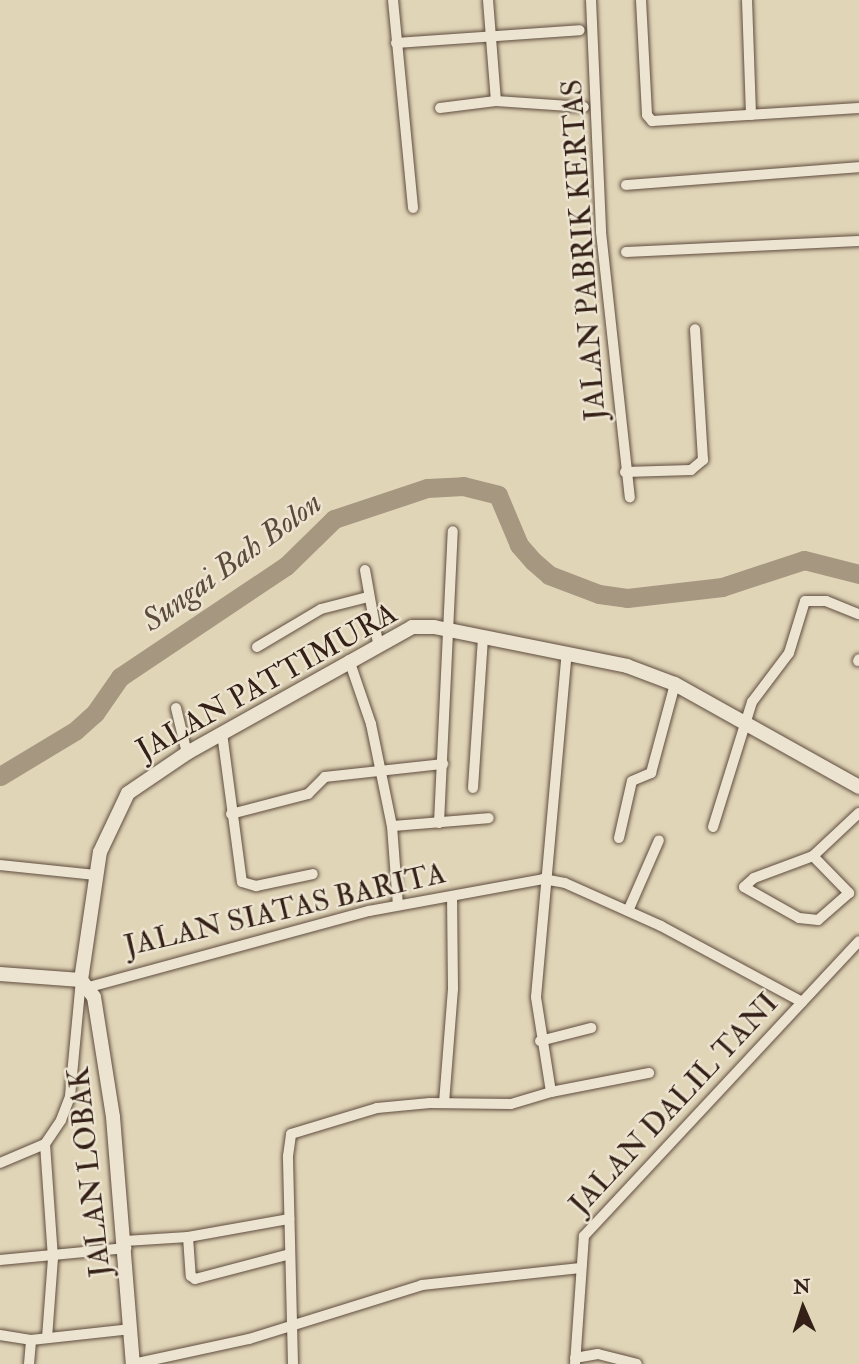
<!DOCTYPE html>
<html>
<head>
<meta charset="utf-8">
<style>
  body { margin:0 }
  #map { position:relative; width:859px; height:1364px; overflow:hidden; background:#e1d5b8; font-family:"IM FELL Double Pica",serif }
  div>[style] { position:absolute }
  .river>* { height:19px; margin:-9.5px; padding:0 9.5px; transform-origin:9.5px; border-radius:9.5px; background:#a69781 }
  .roads { filter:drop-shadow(0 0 2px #5f4d3e) drop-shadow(0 0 2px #5f4d3e) }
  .minor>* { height:10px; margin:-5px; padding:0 5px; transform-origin:5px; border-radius:5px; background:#ece4d1 }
  .tertiary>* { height:14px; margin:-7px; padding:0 7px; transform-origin:7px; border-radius:7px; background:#ece4d1 }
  span { translate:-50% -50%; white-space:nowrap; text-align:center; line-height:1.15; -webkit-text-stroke:5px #ece4d1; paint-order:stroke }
  .street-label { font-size:30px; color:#342016 }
  .water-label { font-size:32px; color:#5c4a3b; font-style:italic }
  .north { position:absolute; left:768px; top:1273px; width:70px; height:70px; -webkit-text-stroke:5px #ece4d1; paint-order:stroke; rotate:357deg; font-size:19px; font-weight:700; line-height:28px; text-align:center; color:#342016 }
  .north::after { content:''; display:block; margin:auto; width:24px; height:32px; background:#342016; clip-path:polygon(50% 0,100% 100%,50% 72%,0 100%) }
</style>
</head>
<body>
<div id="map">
  <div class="river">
    <div style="left:0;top:776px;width:87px;rotate:-31deg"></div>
    <div style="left:75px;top:731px;width:27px;rotate:-42deg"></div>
    <div style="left:95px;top:713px;width:44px;rotate:-55.2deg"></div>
    <div style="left:120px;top:677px;width:200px;rotate:-33.8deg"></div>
    <div style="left:286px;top:566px;width:67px;rotate:-44.4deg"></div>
    <div style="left:334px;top:519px;width:98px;rotate:-18.4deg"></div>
    <div style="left:427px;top:488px;width:36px;rotate:-3deg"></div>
    <div style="left:463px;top:486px;width:36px;rotate:14deg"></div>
    <div style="left:498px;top:495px;width:54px;rotate:67.2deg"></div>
    <div style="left:519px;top:545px;width:21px;rotate:49deg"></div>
    <div style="left:533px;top:561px;width:21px;rotate:41deg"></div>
    <div style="left:549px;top:575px;width:53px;rotate:20.8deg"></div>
    <div style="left:599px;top:594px;width:28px;rotate:8deg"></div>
    <div style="left:627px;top:598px;width:96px;rotate:-6.6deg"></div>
    <div style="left:722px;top:587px;width:86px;rotate:-18.2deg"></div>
    <div style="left:804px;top:560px;width:57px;rotate:14.3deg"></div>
  </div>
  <div class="roads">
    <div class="minor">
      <div style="left:393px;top:0;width:209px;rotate:84.5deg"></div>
      <div style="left:488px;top:0;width:101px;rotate:85.5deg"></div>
      <div style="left:496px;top:101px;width:88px;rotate:3.9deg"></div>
      <div style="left:591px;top:0;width:232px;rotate:87.5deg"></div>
      <div style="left:601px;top:232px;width:267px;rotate:83.8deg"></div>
      <div style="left:641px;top:0;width:115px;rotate:87deg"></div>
      <div style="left:647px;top:115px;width:8px;rotate:50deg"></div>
      <div style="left:652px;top:121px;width:207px;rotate:-3.6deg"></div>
      <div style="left:747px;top:0;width:115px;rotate:88deg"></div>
      <div style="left:396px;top:43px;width:184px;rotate:-4deg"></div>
      <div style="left:440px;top:108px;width:56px;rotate:-7.1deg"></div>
      <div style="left:626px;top:185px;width:234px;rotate:-4.4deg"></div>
      <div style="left:626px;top:252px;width:233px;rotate:-2.7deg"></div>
      <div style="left:625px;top:472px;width:66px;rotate:-1.7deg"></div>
      <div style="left:691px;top:470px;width:16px;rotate:-40deg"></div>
      <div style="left:703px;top:460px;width:131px;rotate:-93.5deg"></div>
      <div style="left:365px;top:570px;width:74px;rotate:79.9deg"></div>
      <div style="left:257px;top:647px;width:74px;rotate:-30.7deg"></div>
      <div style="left:321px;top:609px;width:49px;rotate:-14.3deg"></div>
      <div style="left:349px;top:660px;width:68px;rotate:71deg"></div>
      <div style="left:371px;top:724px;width:104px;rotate:78.4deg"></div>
      <div style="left:392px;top:826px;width:79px;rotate:85.7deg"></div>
      <div style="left:858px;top:661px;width:2px;rotate:-63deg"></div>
      <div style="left:176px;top:708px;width:46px;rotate:76.3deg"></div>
      <div style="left:222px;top:733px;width:150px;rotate:82.4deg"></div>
      <div style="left:242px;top:882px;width:15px;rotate:16deg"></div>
      <div style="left:256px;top:886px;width:58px;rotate:-11.9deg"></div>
      <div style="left:473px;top:788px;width:151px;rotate:-86.2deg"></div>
      <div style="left:231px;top:814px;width:80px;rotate:-14.6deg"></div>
      <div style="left:308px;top:794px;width:24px;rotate:-45deg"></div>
      <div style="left:325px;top:777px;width:119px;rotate:-6.3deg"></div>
      <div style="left:439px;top:823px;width:292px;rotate:-87.3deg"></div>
      <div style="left:392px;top:826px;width:97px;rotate:-4.7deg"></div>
      <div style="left:713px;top:827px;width:131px;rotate:-72.7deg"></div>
      <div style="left:752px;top:702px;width:61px;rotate:-52.9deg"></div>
      <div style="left:789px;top:653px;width:54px;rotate:-72.9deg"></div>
      <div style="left:805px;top:601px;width:21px"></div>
      <div style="left:826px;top:601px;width:35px;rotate:22deg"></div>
      <div style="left:619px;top:838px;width:58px;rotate:-77.2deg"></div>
      <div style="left:632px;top:781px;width:21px;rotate:-23deg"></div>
      <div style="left:651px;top:773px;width:92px;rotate:-74.9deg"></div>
      <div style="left:813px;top:856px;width:52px;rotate:45.8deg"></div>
      <div style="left:849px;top:893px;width:41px;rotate:138.9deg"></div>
      <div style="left:818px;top:920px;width:19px;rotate:-174deg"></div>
      <div style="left:799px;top:918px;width:63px;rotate:-150.6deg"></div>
      <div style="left:744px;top:887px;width:13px;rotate:-42deg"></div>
      <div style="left:754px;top:878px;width:63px;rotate:-20.4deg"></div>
      <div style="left:813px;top:856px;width:63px;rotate:-43.1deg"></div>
      <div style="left:0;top:865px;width:96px;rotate:6deg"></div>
      <div style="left:628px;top:911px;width:77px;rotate:-66.4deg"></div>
      <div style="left:89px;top:987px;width:290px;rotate:-15.2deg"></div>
      <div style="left:369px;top:911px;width:177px;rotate:-10.4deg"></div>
      <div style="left:543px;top:879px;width:22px;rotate:10deg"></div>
      <div style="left:565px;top:883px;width:105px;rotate:24.1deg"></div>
      <div style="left:661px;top:926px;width:160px;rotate:28.3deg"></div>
      <div style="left:540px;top:1041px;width:53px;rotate:-14.3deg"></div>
      <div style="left:551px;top:1092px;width:100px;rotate:-11deg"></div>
      <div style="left:444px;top:1103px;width:114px;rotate:-85.5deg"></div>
      <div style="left:453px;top:989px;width:92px;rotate:-90.6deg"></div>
      <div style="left:45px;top:1144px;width:114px;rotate:86deg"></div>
      <div style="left:53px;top:1258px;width:80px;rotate:94.3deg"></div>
      <div style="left:0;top:1163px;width:49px;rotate:-22.9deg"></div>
      <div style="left:45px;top:1144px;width:29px;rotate:-56deg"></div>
      <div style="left:61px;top:1120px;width:26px;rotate:-69deg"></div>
      <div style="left:70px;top:1096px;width:117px;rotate:-84.6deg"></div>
      <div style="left:188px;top:1237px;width:39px;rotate:86deg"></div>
      <div style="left:191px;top:1276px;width:5px;rotate:37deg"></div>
      <div style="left:195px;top:1279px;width:98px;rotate:-14.7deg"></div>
      <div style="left:125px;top:1241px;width:63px;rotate:-3.6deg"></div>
      <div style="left:188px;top:1237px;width:103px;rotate:-10.1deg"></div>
      <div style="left:0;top:1260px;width:127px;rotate:-5.4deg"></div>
      <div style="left:0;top:1335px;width:31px;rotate:9deg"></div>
      <div style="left:31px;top:1340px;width:101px;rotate:-6.3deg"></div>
      <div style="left:575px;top:1358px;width:23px;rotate:-10deg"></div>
      <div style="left:598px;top:1354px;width:40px;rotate:14.4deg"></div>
      <div style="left:29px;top:1364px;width:24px;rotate:-85deg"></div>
      <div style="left:133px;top:1364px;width:119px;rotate:-12.2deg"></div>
      <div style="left:249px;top:1339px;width:181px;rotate:-17.3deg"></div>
      <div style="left:422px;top:1285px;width:159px;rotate:-6.1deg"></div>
      <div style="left:293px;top:1364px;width:208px;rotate:-91.4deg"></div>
      <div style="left:288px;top:1156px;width:22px;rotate:-82deg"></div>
      <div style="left:291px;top:1134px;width:90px;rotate:-16.8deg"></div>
      <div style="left:377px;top:1108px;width:53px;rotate:-5.4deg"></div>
      <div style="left:430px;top:1103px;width:81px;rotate:0.7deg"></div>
      <div style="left:511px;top:1104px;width:42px;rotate:-16.7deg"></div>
      <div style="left:551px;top:1092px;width:96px;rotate:-99deg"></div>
      <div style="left:536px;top:997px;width:346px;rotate:-84.9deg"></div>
      <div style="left:575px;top:1364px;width:128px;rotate:-86deg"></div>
      <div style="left:584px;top:1236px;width:403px;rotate:-47deg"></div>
    </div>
    <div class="tertiary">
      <div style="left:0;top:974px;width:81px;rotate:4.2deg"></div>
      <div style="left:81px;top:980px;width:129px;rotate:-81.6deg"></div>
      <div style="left:100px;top:852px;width:65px;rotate:-64.6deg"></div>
      <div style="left:128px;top:793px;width:71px;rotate:-34.1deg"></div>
      <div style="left:187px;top:753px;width:258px;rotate:-29.2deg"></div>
      <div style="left:412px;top:627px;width:22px"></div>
      <div style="left:434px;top:627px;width:197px;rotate:11.4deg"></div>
      <div style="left:627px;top:666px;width:51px;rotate:20.6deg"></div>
      <div style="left:675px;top:684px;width:211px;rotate:29.2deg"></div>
      <div style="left:81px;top:980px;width:21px;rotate:53deg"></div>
      <div style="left:94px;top:997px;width:121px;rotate:81deg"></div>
      <div style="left:113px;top:1117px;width:248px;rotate:85.4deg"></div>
    </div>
  </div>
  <div class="street-label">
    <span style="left:584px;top:250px;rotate:-94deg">JALAN PABRIK KERTAS</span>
    <span style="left:267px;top:682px;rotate:-29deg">JALAN PATTIMURA</span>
    <span style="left:285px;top:910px;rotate:-13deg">JALAN SIATAS BARITA</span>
    <span style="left:674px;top:1104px;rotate:-47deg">JALAN DALIL TANI</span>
    <span style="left:90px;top:1172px;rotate:-96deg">JALAN LOBAK</span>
  </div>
  <div class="water-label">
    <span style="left:232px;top:562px;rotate:-36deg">Sungai Bah Bolon</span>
  </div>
  <div class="north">N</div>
</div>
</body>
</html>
